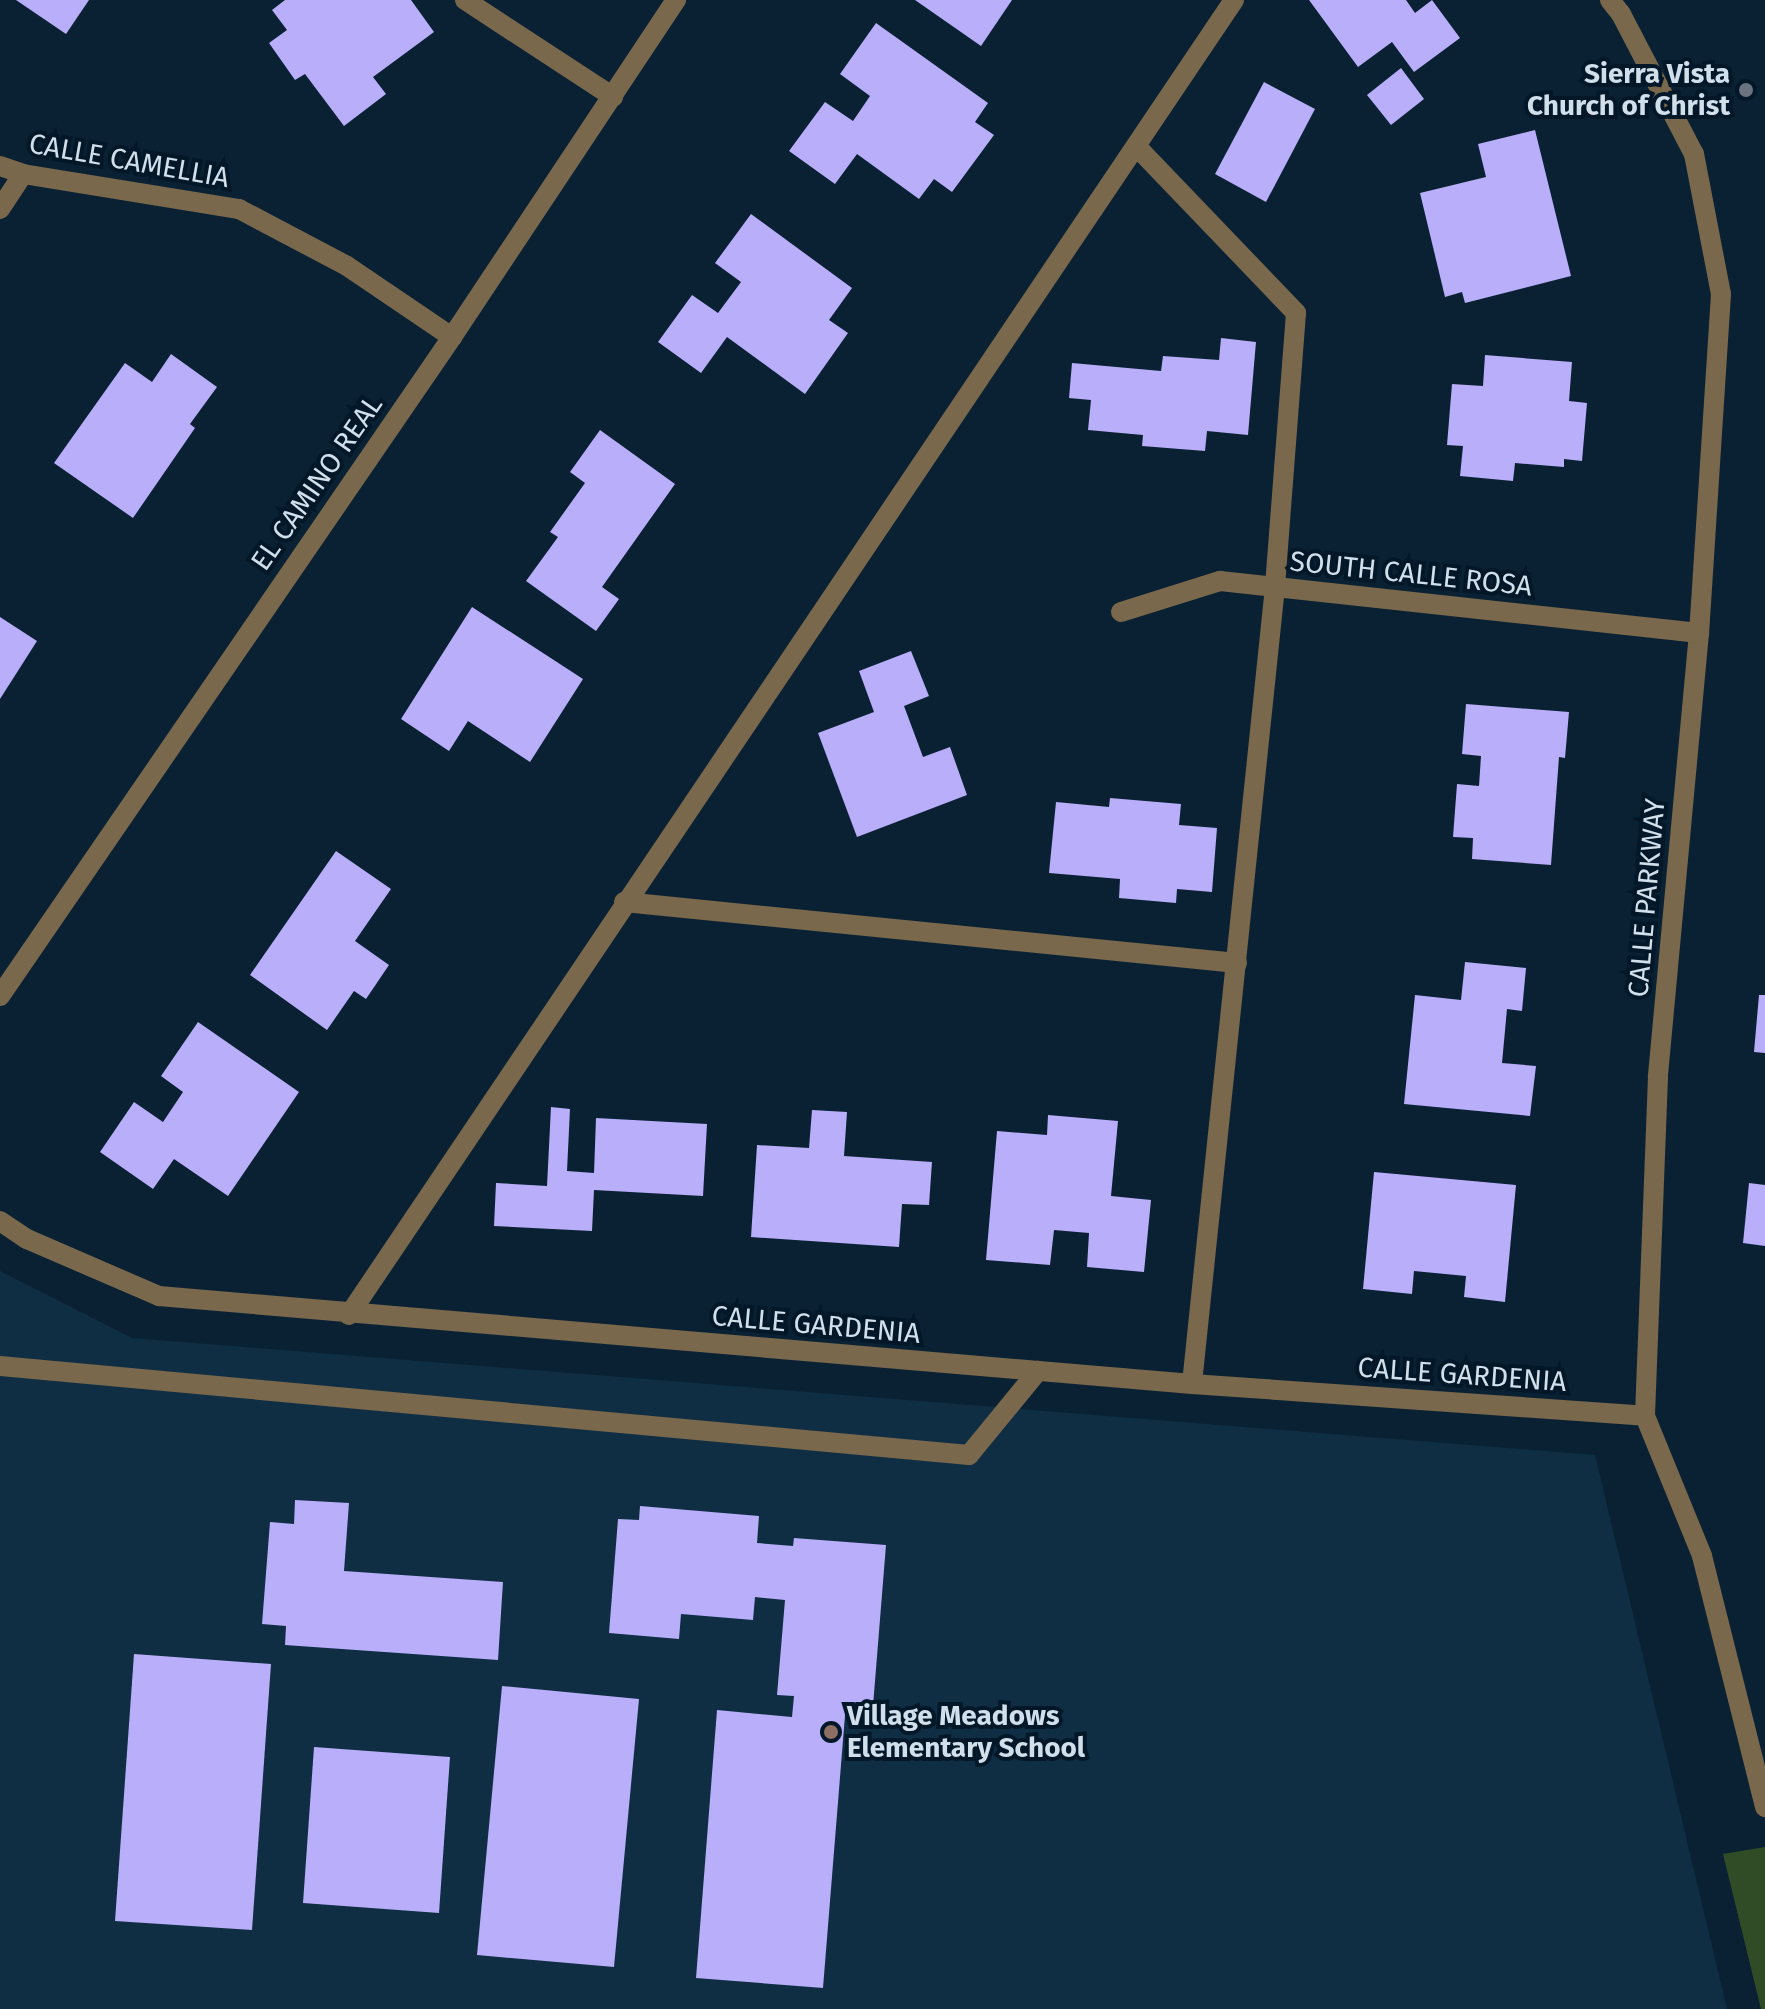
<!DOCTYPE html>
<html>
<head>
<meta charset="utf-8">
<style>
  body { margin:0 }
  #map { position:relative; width:1765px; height:2009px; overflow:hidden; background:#0a2133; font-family:"Fira Sans",sans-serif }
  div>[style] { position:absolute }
  .built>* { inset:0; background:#0f2e43 }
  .green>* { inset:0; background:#2f4c27 }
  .building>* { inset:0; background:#b8aef9 }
  .minor>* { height:20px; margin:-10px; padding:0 10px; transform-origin:10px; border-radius:10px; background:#79684b }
  .dots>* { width:22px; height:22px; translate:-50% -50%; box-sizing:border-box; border:4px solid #021829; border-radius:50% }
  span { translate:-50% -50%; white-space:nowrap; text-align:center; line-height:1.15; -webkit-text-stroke:8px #021829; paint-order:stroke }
  .poi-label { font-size:28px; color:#d1dfeb; font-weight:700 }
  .right { translate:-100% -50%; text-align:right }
  .left { translate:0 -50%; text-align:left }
  .street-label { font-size:28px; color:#d1dfeb }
</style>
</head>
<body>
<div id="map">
  <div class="built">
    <div style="clip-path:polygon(0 1271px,132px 1338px,1595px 1455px,1727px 2009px,0 2009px)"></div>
  </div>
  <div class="green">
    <div style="clip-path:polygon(1765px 1847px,1765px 2009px,1761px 2009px,1723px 1854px)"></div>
  </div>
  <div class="building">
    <div style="clip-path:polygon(16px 0,89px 0,66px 34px)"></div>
    <div style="clip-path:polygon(285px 0,411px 0,434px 32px,373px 77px,386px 94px,344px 126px,305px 74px,295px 80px,269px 43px,287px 30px,272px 10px)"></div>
    <div style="clip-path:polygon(915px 0,1012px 0,981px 46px)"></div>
    <div style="clip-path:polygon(1309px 0,1406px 0,1415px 13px,1432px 0,1460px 38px,1414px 72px,1392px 42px,1358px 67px)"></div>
    <div style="clip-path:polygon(876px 23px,988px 103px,975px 122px,994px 135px,952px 192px,934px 179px,919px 199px,857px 154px,835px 184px,789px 151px,825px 102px,853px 121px,870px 96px,840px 74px)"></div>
    <div style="clip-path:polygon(1401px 68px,1424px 99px,1391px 125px,1367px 95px)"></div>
    <div style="clip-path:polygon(1264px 82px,1315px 109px,1266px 202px,1215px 174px)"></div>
    <div style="clip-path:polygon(1535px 130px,1571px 276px,1465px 303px,1462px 292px,1445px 297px,1420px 193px,1486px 177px,1478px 144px)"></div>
    <div style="clip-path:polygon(751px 214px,852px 288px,829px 320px,848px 333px,805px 394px,727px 337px,701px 373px,658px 342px,692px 295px,718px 313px,741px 282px,715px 263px)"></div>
    <div style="clip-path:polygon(1221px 338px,1256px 342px,1248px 435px,1207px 431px,1205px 451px,1142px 446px,1143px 435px,1088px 430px,1091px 400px,1069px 398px,1072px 363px,1161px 371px,1163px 356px,1219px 360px)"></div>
    <div style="clip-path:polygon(171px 354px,217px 387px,190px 424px,195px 428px,133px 518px,54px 463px,125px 363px,152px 382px)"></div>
    <div style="clip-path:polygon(1485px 355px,1572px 362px,1569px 401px,1587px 403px,1582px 461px,1564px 459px,1564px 467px,1515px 463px,1513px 481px,1460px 476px,1463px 446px,1447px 445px,1452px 384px,1483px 386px)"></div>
    <div style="clip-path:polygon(600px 430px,675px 484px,602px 587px,619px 599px,596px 631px,526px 581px,558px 537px,550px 532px,585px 483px,570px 472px)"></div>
    <div style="clip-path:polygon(472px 607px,583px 679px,530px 762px,468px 721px,449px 751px,401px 719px)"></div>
    <div style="clip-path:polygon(0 617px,37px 641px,0 699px)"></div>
    <div style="clip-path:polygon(911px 651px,929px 696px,904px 706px,923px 757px,950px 747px,967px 795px,857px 837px,818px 733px,874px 712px,859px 671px)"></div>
    <div style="clip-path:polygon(1466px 704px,1569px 712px,1565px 758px,1559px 757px,1551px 865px,1472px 859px,1473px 838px,1453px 837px,1457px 784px,1479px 786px,1481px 756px,1462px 754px)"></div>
    <div style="clip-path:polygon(1110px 798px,1181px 804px,1179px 825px,1217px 828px,1212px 892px,1177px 889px,1176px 903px,1119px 898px,1120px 879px,1049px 873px,1056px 802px,1109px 807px)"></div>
    <div style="clip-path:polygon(336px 851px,391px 889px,355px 941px,389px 965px,366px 999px,354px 991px,327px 1030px,250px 975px)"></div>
    <div style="clip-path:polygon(1465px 962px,1526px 968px,1522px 1011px,1507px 1009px,1502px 1063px,1536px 1066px,1530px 1116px,1404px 1104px,1415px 995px,1461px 1000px)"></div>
    <div style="clip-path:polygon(1759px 995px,1765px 995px,1765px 1053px,1754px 1052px)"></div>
    <div style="clip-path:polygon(198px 1022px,299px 1092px,228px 1196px,174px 1159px,153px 1189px,100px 1152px,134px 1102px,163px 1122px,183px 1092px,161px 1076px)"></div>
    <div style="clip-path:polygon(551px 1107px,570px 1109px,567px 1171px,594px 1173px,596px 1118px,707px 1124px,703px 1196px,594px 1190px,592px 1231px,494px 1226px,496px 1183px,547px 1186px)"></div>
    <div style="clip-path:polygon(812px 1110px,847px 1112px,844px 1156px,932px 1162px,929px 1205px,902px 1204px,899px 1247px,751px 1237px,757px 1145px,809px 1148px)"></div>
    <div style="clip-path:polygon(1048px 1115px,1118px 1121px,1111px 1196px,1151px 1200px,1144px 1272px,1087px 1267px,1089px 1233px,1054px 1230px,1050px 1265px,986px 1260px,997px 1131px,1047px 1135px)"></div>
    <div style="clip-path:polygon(1374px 1172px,1516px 1185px,1505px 1302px,1464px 1297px,1466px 1276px,1414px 1271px,1412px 1294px,1363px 1289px)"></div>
    <div style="clip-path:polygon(1749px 1183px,1765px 1185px,1765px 1246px,1743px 1243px)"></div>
    <div style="clip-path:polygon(295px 1500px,349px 1503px,344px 1571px,503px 1582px,498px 1660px,285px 1645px,286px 1626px,262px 1624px,270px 1522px,294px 1524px)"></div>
    <div style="clip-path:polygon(640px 1506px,759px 1516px,757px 1543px,793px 1546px,794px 1538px,886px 1545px,873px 1706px,846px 1703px,823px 1988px,696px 1978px,717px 1710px,792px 1717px,794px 1696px,777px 1695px,785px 1600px,755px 1597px,753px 1620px,681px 1614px,679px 1639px,609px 1633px,618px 1519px,639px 1520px)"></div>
    <div style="clip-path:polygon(134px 1654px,271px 1664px,252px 1930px,115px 1921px)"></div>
    <div style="clip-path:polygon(502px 1686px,639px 1699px,614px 1967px,477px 1955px)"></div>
    <div style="clip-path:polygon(314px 1747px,450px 1757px,439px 1913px,303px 1903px)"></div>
  </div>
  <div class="minor">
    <div style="left:465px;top:0;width:177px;rotate:33.2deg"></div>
    <div style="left:1610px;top:0;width:18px;rotate:52deg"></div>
    <div style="left:1621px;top:14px;width:158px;rotate:62.5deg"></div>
    <div style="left:1694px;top:154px;width:143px;rotate:79.1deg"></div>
    <div style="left:1721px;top:294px;width:340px;rotate:93.7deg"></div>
    <div style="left:1699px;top:633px;width:446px;rotate:95.3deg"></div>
    <div style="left:1658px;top:1077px;width:339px;rotate:92.2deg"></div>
    <div style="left:1645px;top:1416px;width:151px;rotate:67.8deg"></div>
    <div style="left:1702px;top:1556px;width:259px;rotate:75.9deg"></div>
    <div style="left:1137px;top:147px;width:230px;rotate:46.2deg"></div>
    <div style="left:1296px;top:313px;width:275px;rotate:94.4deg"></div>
    <div style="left:1275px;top:587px;width:801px;rotate:95.95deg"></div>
    <div style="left:0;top:166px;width:24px;rotate:19deg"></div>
    <div style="left:23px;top:174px;width:219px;rotate:9.2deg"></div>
    <div style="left:239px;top:209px;width:122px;rotate:27.8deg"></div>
    <div style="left:347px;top:266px;width:127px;rotate:34.1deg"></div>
    <div style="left:0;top:209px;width:42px;rotate:-56.7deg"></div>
    <div style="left:1121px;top:612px;width:104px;rotate:-17.4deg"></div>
    <div style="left:1220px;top:581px;width:482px;rotate:6.2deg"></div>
    <div style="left:624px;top:902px;width:616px;rotate:5.68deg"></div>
    <div style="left:0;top:996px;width:799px;rotate:-55.55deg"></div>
    <div style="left:452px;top:337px;width:405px;rotate:-56.4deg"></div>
    <div style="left:0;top:1221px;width:32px;rotate:34deg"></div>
    <div style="left:27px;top:1239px;width:144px;rotate:23.4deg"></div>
    <div style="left:159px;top:1296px;width:1037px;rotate:4.87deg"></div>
    <div style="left:1192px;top:1384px;width:454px;rotate:4deg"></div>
    <div style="left:349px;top:1315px;width:1585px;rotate:-56.06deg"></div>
    <div style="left:0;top:1366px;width:973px;rotate:5.25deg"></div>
    <div style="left:969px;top:1455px;width:109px;rotate:-50.6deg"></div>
  </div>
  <div class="dots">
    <div style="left:1746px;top:90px;background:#6b7280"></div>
    <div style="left:831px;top:1732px;background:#8d6e63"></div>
  </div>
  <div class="poi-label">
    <span class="right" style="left:1730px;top:90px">Sierra Vista<br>Church of Christ</span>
    <span class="left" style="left:847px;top:1732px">Village Meadows<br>Elementary School</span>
  </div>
  <div class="street-label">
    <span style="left:129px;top:161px;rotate:10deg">CALLE CAMELLIA</span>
    <span style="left:317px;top:483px;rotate:-55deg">EL CAMINO REAL</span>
    <span style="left:1411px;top:574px;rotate:6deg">SOUTH CALLE ROSA</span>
    <span style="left:1647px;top:898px;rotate:-85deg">CALLE PARKWAY</span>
    <span style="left:816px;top:1325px;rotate:5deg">CALLE GARDENIA</span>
    <span style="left:1462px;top:1375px;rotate:4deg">CALLE GARDENIA</span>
  </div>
</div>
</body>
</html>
